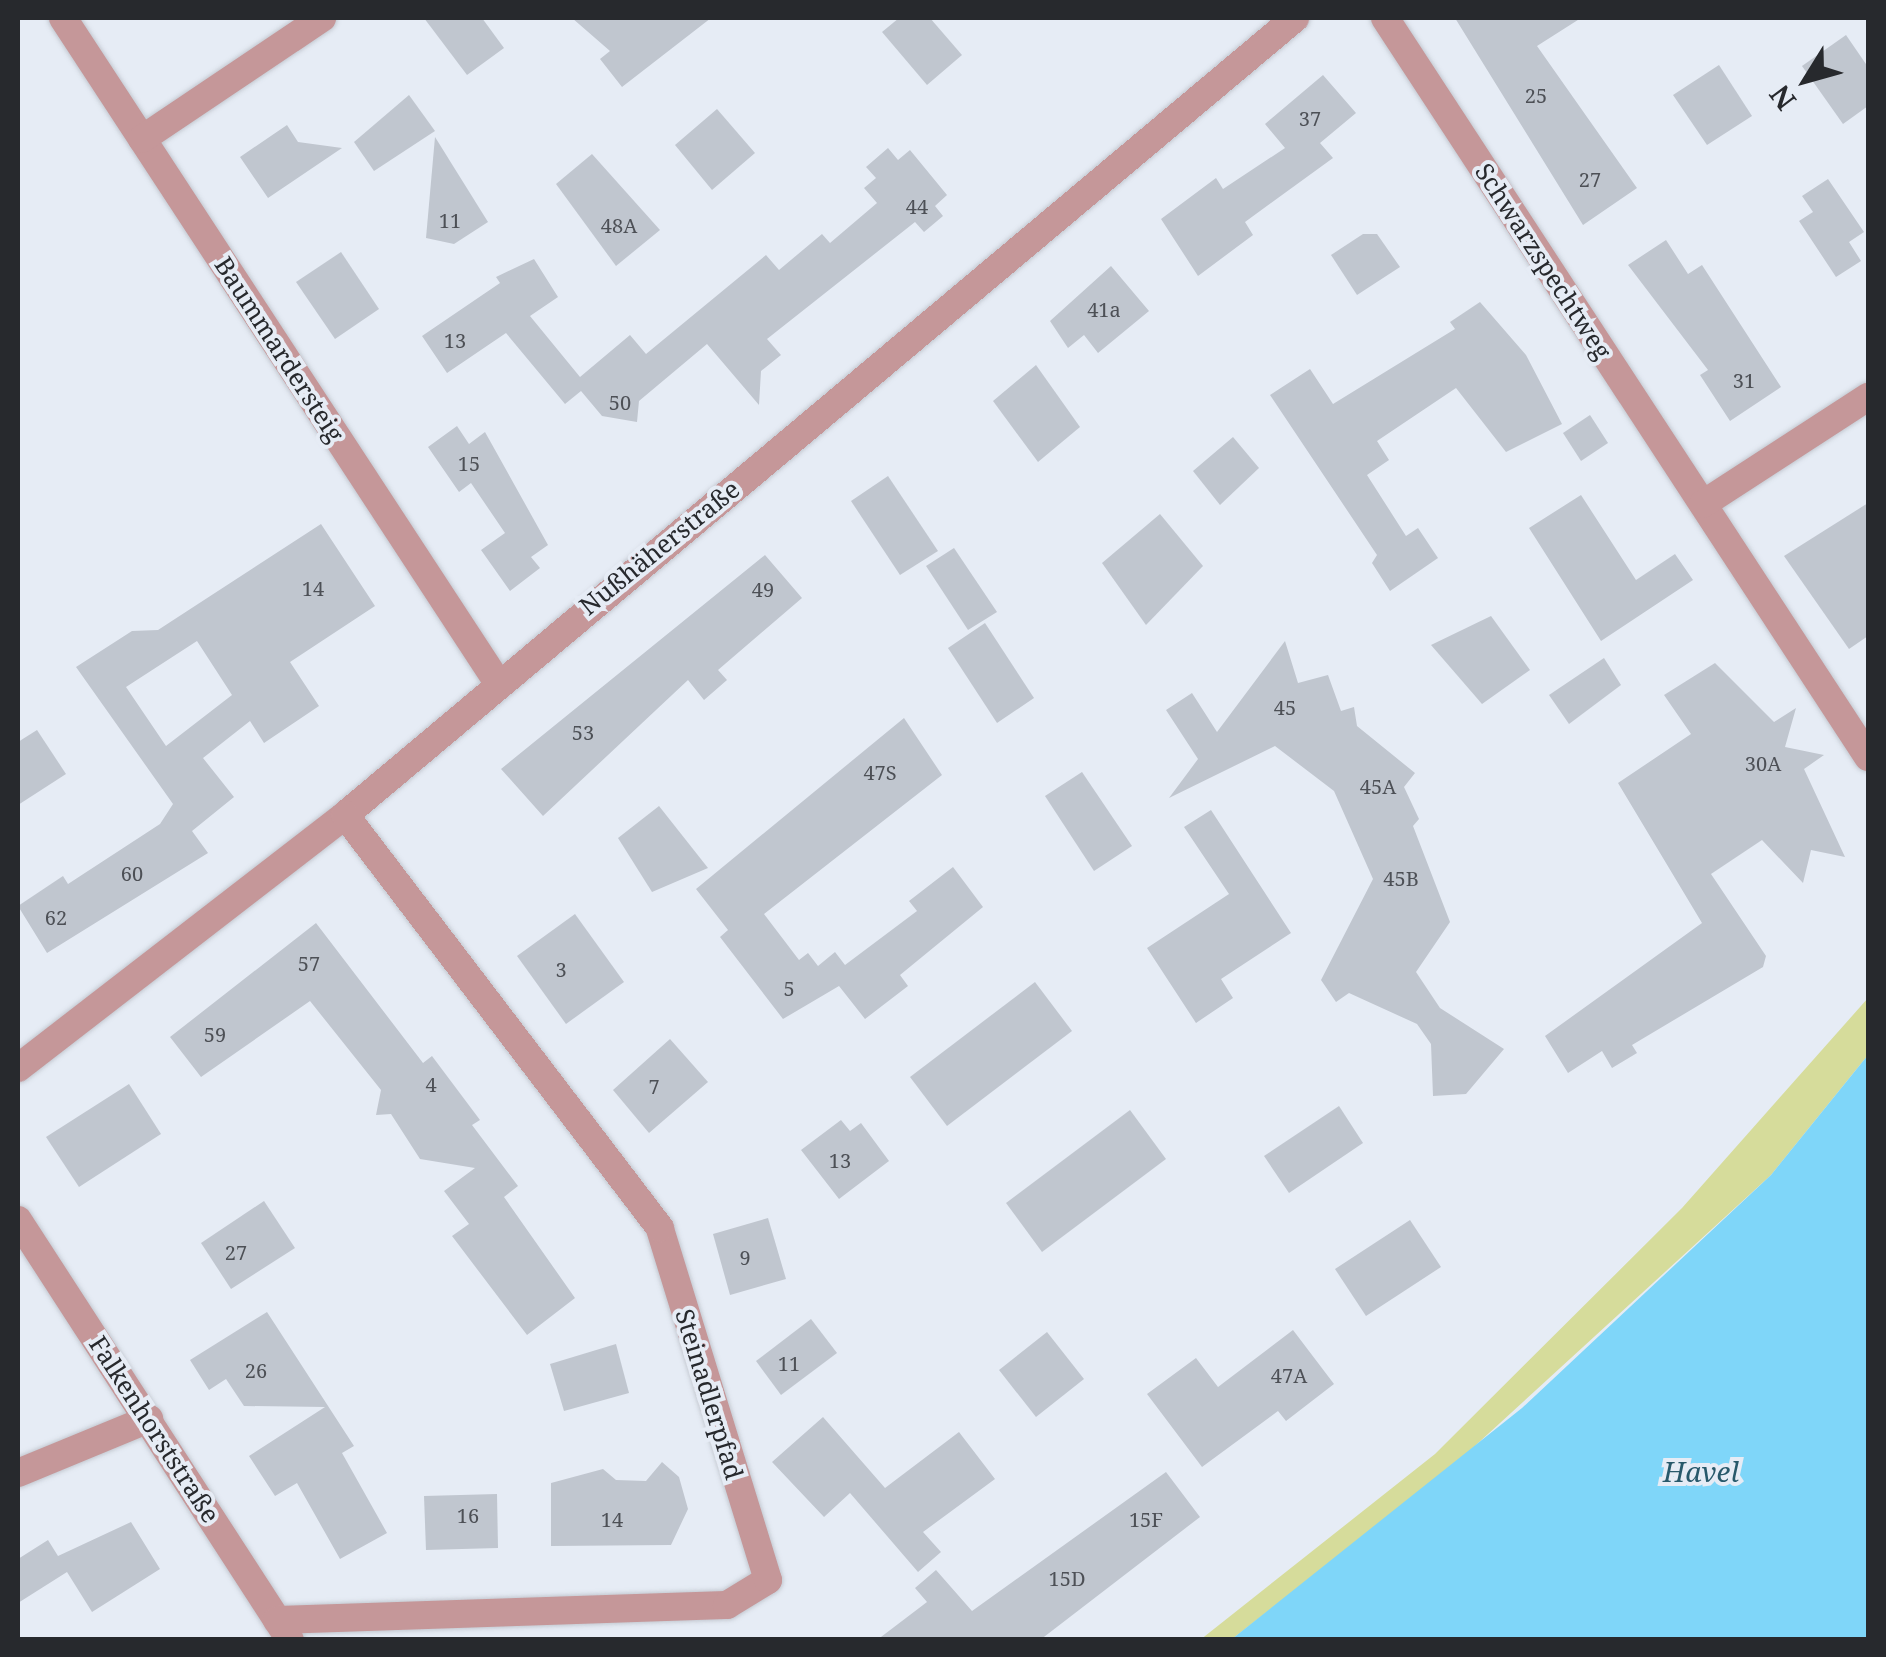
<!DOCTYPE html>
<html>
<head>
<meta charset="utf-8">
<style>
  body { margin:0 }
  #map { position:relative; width:1886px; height:1657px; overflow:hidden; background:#e6ecf5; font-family:"Noto Serif",serif }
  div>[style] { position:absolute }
  .green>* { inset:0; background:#d6dc9b }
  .water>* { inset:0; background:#7fd6f9 }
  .building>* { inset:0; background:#c0c6cf }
  .roads { filter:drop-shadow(0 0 2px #c4c9d1) drop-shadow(0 0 2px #c4c9d1) }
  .minor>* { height:28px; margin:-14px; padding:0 14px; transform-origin:14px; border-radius:14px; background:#c59799 }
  span { translate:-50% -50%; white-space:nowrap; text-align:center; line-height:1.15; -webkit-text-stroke:8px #e6ecf5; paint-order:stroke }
  .number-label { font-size:20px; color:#4d5056 }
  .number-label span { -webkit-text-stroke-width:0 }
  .street-label { font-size:25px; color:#27292d }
  .water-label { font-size:28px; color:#28596b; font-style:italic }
  .frame { position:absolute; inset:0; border:20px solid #27292d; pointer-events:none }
  .north { position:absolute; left:1756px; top:30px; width:100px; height:100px; -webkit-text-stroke:8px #e6ecf5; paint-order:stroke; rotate:233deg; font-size:28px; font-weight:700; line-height:40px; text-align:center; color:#27292d }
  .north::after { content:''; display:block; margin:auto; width:35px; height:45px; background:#27292d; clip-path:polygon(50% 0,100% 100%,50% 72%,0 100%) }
</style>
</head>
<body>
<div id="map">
  <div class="green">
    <div style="clip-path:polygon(1868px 998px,1868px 1055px,1771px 1175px,1442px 1476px,1232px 1639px,1200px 1640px,1435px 1454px,1682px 1208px)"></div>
  </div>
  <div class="water">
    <div style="clip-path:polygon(1868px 1055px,1868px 1639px,1232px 1639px,1522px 1408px,1771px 1175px)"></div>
  </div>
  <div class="building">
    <div style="clip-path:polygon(424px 18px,482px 18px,504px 48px,467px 75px)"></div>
    <div style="clip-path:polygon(572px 18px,711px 18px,622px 87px,600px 59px,610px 51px)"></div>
    <div style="clip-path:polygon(899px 18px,930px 18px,962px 55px,927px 85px,882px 32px)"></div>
    <div style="clip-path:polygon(1455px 18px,1581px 18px,1537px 46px,1637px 188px,1583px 225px)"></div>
    <div style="clip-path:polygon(1846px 35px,1868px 67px,1868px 106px,1843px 124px,1802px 66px)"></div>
    <div style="clip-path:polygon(1719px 65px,1752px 116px,1707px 145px,1673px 95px)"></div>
    <div style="clip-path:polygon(1323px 75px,1356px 113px,1320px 143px,1333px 158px,1245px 222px,1253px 235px,1198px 276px,1161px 219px,1216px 178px,1223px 189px,1285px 148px,1265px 124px)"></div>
    <div style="clip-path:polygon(409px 95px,435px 131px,374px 171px,354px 142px)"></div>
    <div style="clip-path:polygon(717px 109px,755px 153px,712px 190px,675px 145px)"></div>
    <div style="clip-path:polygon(287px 125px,298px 142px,342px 148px,268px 198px,240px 157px)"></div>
    <div style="clip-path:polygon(435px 137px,488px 222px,454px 244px,426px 238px)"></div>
    <div style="clip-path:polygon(888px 148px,898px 160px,910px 150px,947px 195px,935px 206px,943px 216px,924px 232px,915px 222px,767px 339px,781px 355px,761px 371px,759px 405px,707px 344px,639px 401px,637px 422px,602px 416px,581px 391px,565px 404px,506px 333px,447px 373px,422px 336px,500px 283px,496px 277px,534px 259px,558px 297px,530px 316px,580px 377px,630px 335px,646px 354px,766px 255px,779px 270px,822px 234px,830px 243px,877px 203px,864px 188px,876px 178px,866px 167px)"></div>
    <div style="clip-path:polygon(592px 154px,660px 230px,616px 266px,556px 184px)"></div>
    <div style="clip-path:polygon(1828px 179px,1864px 232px,1849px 242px,1861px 261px,1836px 277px,1799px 221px,1813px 212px,1802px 196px)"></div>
    <div style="clip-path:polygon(1363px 234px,1377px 234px,1400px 267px,1357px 295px,1331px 255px)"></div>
    <div style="clip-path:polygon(1666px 240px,1688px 274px,1702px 265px,1781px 387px,1730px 421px,1700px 375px,1708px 370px,1628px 265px)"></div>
    <div style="clip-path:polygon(341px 252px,379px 309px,335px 339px,296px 282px)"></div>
    <div style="clip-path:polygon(1111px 266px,1149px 311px,1098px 353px,1084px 335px,1068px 348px,1050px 321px)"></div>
    <div style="clip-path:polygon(1480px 302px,1526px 355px,1562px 424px,1506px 452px,1456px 388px,1377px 441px,1389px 460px,1367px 475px,1406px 536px,1418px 528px,1438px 558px,1390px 591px,1372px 563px,1377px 555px,1270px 395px,1310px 369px,1333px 404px,1455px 329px,1450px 322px)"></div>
    <div style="clip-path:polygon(1036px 365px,1080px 427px,1038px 462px,993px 401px)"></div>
    <div style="clip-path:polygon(1590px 415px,1608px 443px,1581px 461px,1563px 433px)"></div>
    <div style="clip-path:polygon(457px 426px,469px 444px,485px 432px,548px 545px,531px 557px,540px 568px,510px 591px,481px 550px,505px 533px,471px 483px,459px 492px,428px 447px)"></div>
    <div style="clip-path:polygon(1233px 437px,1259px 468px,1220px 505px,1193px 471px)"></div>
    <div style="clip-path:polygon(888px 476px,938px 551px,900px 575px,851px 501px)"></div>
    <div style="clip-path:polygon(1581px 495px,1636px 580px,1675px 554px,1693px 580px,1601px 641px,1529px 528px)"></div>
    <div style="clip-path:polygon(1868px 503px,1868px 636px,1849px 649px,1784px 556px)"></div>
    <div style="clip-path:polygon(1160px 514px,1203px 566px,1146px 625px,1102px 563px)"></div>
    <div style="clip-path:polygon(evenodd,321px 524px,375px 606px,290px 662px,319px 706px,264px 743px,250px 721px,203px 758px,234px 797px,192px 831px,208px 853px,47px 953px,18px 906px,63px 876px,68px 884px,160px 824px,173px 804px,76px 667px,132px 631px,158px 630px,321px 524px,197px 641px,232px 695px,166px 746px,126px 687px,197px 641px)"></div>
    <div style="clip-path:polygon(954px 548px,997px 612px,968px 630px,926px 566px)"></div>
    <div style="clip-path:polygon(765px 555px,802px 598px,718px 670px,727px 680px,704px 700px,688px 680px,543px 816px,501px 769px)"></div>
    <div style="clip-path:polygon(1491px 616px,1530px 670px,1482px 704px,1431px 645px)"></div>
    <div style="clip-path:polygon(985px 623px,1034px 698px,997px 723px,948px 648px)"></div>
    <div style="clip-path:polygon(1285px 641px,1298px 683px,1328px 675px,1341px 711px,1354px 707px,1357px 726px,1415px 773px,1404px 787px,1419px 819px,1413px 826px,1450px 922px,1416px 972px,1440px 1008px,1504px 1049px,1466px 1094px,1433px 1096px,1431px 1044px,1417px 1024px,1349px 993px,1336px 1002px,1321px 980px,1373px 879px,1334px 791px,1275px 746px,1169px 798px,1198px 759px,1166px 710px,1192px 693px,1217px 732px)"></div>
    <div style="clip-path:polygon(1604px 658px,1621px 685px,1569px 724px,1549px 695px)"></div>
    <div style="clip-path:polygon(1715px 663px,1774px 722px,1796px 708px,1785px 747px,1824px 755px,1804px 769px,1845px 857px,1811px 850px,1803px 883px,1762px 840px,1711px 874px,1766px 956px,1763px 967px,1632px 1045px,1637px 1053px,1612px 1068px,1602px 1051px,1568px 1073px,1545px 1036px,1702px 923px,1618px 783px,1691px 734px,1664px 695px)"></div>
    <div style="clip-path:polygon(904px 718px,942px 775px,764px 914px,799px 960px,808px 953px,818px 966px,835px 952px,845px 965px,917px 911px,909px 901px,953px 867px,983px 907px,900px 975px,908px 986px,865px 1019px,839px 986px,783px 1019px,720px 937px,728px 930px,696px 889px)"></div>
    <div style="clip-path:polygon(37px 730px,66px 774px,18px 805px,18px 742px)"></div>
    <div style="clip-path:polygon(1082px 772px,1132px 846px,1094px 871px,1045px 796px)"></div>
    <div style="clip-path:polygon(659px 806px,708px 868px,652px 892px,618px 838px)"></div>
    <div style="clip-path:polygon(1211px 810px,1291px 933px,1221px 979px,1233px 998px,1196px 1023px,1147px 948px,1229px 894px,1184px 827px)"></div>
    <div style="clip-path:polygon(575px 914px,624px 982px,566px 1024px,517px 956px)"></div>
    <div style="clip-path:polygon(316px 923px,423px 1063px,432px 1056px,480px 1120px,472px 1125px,518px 1186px,504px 1197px,575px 1298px,527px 1335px,452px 1236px,469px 1224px,444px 1191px,475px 1168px,420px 1159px,391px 1114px,376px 1115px,381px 1090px,310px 1001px,201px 1077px,170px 1037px)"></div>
    <div style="clip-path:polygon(1035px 982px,1072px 1031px,947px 1126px,910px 1077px)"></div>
    <div style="clip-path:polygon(670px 1039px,708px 1082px,649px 1133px,613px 1090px)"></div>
    <div style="clip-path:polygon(129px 1084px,161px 1134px,79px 1187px,46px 1137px)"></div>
    <div style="clip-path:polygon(1339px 1106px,1363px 1143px,1289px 1193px,1264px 1156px)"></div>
    <div style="clip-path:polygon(1130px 1110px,1166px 1159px,1042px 1252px,1006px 1203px)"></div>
    <div style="clip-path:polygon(841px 1120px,850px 1131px,861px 1123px,889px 1161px,839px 1199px,801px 1150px)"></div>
    <div style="clip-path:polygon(264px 1201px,295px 1248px,231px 1289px,201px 1243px)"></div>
    <div style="clip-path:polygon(768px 1218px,786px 1279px,730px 1295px,713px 1234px)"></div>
    <div style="clip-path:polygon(1410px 1220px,1441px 1267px,1366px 1316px,1335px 1269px)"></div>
    <div style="clip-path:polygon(267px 1312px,354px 1446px,342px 1453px,387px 1533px,340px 1559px,297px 1483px,275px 1496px,249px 1456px,325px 1407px,244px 1406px,226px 1379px,209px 1390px,190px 1360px)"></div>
    <div style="clip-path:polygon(811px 1319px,837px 1353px,781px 1395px,756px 1361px)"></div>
    <div style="clip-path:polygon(1293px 1330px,1334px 1384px,1286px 1421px,1278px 1411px,1202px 1467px,1147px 1394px,1196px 1358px,1218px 1387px)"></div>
    <div style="clip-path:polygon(1047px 1332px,1084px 1379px,1036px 1417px,999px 1370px)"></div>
    <div style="clip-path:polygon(616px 1344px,629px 1393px,564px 1411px,550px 1364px)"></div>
    <div style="clip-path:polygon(823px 1417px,885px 1488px,959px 1432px,995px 1479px,923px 1532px,941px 1552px,918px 1572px,850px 1493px,824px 1517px,772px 1462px)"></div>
    <div style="clip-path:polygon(662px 1462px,679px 1477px,688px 1509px,671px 1545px,551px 1546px,551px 1483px,603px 1469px,616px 1480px,646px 1481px)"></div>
    <div style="clip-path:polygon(1166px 1472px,1200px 1517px,1040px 1640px,877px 1640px,927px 1602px,915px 1588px,936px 1570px,972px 1611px)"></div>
    <div style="clip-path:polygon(497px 1494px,498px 1548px,426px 1550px,424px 1496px)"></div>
    <div style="clip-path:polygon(131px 1522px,160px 1569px,92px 1612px,67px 1572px,18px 1603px,18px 1559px,48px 1540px,58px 1556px)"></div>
  </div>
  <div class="roads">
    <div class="minor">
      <div style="left:63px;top:18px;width:791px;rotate:56.81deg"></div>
      <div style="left:1385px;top:18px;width:883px;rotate:56.83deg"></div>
      <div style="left:142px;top:139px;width:217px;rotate:-33.9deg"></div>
      <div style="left:1703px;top:504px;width:197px;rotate:-33deg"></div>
      <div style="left:18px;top:1068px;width:413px;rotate:-37.7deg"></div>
      <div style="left:345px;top:815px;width:1240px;rotate:-39.99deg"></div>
      <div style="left:18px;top:1220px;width:500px;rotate:57.07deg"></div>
      <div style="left:18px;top:1473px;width:142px;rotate:-22.4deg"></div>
      <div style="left:277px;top:1620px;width:450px;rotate:-1.9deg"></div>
      <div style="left:727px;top:1605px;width:48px;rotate:-31.4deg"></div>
      <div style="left:768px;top:1580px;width:368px;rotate:-107.1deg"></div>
      <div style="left:660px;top:1228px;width:519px;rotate:-127.33deg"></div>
    </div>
  </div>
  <div class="number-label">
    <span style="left:1536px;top:95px">25</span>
    <span style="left:1310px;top:118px">37</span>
    <span style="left:1590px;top:179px">27</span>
    <span style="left:917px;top:206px">44</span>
    <span style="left:450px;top:220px">11</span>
    <span style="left:619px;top:225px">48A</span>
    <span style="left:1104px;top:309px">41a</span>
    <span style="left:455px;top:340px">13</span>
    <span style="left:1744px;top:380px">31</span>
    <span style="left:620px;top:402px">50</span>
    <span style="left:469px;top:463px">15</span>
    <span style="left:313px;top:588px">14</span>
    <span style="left:763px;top:589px">49</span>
    <span style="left:1285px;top:707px">45</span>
    <span style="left:583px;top:732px">53</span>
    <span style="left:1763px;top:763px">30A</span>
    <span style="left:880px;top:772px">47S</span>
    <span style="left:1378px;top:786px">45A</span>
    <span style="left:132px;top:873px">60</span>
    <span style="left:1401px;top:878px">45B</span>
    <span style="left:56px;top:917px">62</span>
    <span style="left:309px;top:963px">57</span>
    <span style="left:561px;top:969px">3</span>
    <span style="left:789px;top:988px">5</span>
    <span style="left:215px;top:1034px">59</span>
    <span style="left:431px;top:1084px">4</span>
    <span style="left:654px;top:1086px">7</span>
    <span style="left:840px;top:1160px">13</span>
    <span style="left:236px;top:1252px">27</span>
    <span style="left:745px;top:1257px">9</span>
    <span style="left:789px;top:1363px">11</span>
    <span style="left:256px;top:1370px">26</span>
    <span style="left:1289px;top:1375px">47A</span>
    <span style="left:468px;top:1515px">16</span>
    <span style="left:612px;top:1519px">14</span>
    <span style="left:1146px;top:1519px">15F</span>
    <span style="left:1067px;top:1578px">15D</span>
  </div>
  <div class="street-label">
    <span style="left:1544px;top:261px;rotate:57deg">Schwarzspechtweg</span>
    <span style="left:280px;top:349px;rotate:57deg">Baummardersteig</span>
    <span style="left:659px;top:547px;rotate:-39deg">Nußhäherstraße</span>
    <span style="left:710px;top:1394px;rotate:73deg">Steinadlerpfad</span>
    <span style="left:155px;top:1429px;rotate:57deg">Falkenhorststraße</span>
  </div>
  <div class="water-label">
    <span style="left:1701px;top:1471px">Havel</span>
  </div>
  <div class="frame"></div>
  <div class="north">N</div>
</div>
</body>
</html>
